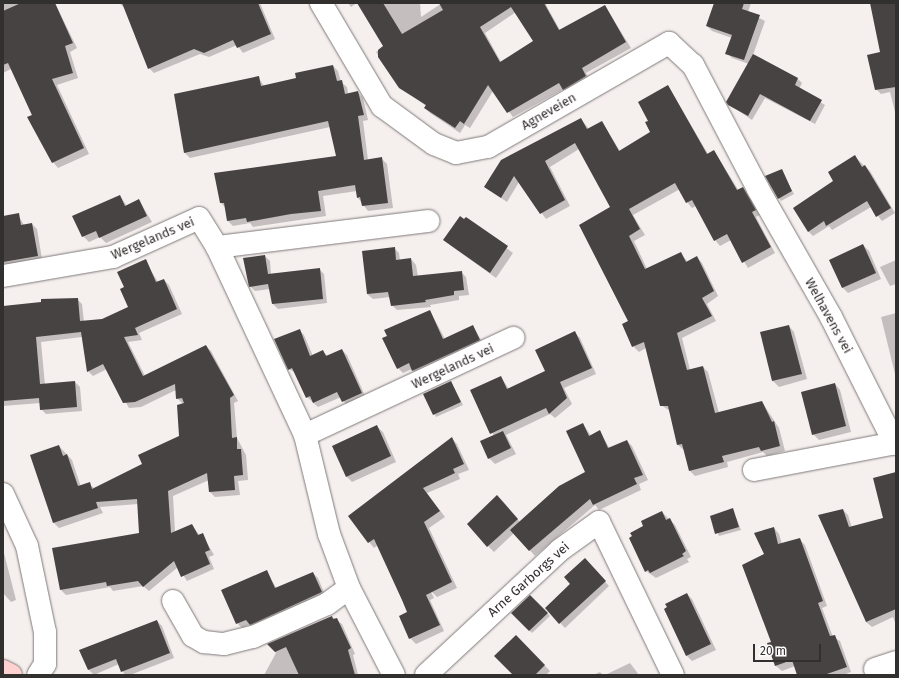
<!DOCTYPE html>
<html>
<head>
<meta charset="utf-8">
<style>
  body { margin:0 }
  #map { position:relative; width:899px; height:678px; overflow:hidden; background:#f5efee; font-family:"Fira Sans",sans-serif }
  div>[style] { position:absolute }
  .shadow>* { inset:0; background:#0003 }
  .building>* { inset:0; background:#484343 }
  .roads { filter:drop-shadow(0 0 1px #7f7979) drop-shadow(0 0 1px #7f7979) }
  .minor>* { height:22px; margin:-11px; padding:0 11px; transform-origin:11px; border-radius:11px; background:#fff }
  .primary>* { height:22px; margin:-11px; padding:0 11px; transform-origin:11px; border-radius:11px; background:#ffd1d0 }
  span { translate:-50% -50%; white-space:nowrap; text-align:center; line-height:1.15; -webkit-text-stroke:4px #fffdfd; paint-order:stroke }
  .street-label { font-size:13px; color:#322f2f }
  .frame { position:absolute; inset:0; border:4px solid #322f2f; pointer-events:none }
  .scale { position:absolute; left:753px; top:644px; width:68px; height:18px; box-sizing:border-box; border:2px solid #322f2f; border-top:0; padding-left:5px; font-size:12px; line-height:14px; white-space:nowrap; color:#322f2f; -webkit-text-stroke:3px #fffdfd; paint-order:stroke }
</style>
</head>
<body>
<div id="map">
  <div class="shadow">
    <div style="clip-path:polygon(3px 3px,55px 3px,77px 48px,70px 52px,78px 78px,57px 85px,89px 154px,58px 168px,53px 162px,11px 69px,3px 73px)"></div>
    <div style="clip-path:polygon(119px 3px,260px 3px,275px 39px,243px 53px,237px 45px,209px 57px,200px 54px,154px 73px,149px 68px,126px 9px)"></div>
    <div style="clip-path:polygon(348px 3px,357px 3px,351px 7px)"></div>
    <div style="clip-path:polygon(evenodd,358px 3px,420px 3px,421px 17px,442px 3px,548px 3px,546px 5px,560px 30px,605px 6px,631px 48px,586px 73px,591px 82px,569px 94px,564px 89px,513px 117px,493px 91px,470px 128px,465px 125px,460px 133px,430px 113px,425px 108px,426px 106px,398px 85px,376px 52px,384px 47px,358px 3px,516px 12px,535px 42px,501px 62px,485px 33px,516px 12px)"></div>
    <div style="clip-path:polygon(715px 3px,751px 3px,748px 12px,765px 21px,753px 55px,798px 79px,802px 83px,799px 89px,825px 105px,815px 124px,765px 98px,752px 120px,732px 106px,749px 64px,732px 58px,727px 53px,732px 38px,712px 31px,707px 26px)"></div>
    <div style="clip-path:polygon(872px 3px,896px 3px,896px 116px,890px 92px,881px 94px,876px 89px,882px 52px)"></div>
    <div style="clip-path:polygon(333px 66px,338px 71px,341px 82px,347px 87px,348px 94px,358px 92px,363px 98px,368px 120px,363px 121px,368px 160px,382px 159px,387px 164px,393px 208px,368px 211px,358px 198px,357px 191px,323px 196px,326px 216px,253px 227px,250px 223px,233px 226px,228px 221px,226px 208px,221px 203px,337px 156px,330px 127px,190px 158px,185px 153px,175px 95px,258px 77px,264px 86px,297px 79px)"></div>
    <div style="clip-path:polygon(668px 86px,708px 154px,714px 151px,739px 191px,743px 189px,748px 194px,760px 215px,756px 217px,775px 253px,748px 268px,731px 240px,720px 246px,715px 240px,696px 206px,692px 208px,687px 202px,680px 189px,633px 215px,645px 235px,634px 241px,647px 269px,681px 254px,688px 262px,697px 257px,702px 263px,718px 296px,707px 304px,716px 321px,682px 338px,690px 370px,703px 367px,708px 372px,719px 413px,762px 402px,779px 428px,785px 451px,767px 456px,763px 452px,727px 462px,728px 467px,695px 476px,690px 471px,684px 450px,678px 445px,670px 411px,661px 405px,646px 348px,639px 352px,633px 346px,611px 207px,579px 149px,550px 167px,570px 206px,546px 219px,519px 182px,507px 202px,485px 187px,581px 119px,589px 129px,602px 122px,620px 151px,652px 132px,650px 121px)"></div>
    <div style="clip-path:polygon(855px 157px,870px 171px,895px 213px,882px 221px,871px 207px,832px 230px,829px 226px,813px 236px,808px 231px,834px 181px)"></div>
    <div style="clip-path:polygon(781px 171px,794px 194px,781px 201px,779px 198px)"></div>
    <div style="clip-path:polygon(120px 196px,127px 206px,139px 200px,152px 222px,106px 243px,100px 237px,89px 242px,83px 236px)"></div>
    <div style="clip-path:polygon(18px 215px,24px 225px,32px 224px,37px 229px,42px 259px,3px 266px,3px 217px)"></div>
    <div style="clip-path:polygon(466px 218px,513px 253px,496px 278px,450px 245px)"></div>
    <div style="clip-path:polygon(863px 245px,869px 251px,881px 279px,848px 293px,843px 288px,830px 260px)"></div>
    <div style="clip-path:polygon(394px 248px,399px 253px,400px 261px,411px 259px,416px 265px,418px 277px,461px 272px,466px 277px,469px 295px,459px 296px,459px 300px,430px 305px,431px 307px,397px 310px,392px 305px,390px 297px,373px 299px,367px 294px)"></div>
    <div style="clip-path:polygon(265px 256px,270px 261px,271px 275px,319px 269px,324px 274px,327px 303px,278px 309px,273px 304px,270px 289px,255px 291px,250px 286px)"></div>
    <div style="clip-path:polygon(896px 260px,896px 284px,890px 286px,880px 267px)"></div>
    <div style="clip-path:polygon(145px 261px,158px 282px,164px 280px,169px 285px,182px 314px,139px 333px,142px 340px,128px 342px,145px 376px,206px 346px,211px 351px,238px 401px,234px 403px,237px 438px,246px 455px,248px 480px,238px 481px,240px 495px,215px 497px,210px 492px,209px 480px,173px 496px,175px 532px,192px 525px,200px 536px,202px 534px,214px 555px,209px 557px,214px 569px,187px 581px,178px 567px,149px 591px,143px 586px,113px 591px,110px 587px,66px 595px,61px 590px,140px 534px,138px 504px,100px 507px,103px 513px,59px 528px,54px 523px,31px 456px,59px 446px,72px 460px,81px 487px,89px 484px,94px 488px,143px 464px,180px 436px,183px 404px,177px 398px,176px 390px,141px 407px,129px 408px,107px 369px,93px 376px,88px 371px,82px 337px,41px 342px,45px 385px,75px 382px,80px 387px,82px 411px,46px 414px,41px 409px,40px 403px,3px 406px,3px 304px,4px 307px,77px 299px,82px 304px,84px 322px,102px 320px,129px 308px,125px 288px)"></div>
    <div style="clip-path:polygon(430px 311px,445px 339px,473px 326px,484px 345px,418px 376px,412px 369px,403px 373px,398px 368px)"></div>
    <div style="clip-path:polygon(896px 313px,896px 378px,881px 317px)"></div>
    <div style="clip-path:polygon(789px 326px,794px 332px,807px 379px,779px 387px,773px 381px,761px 333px)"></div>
    <div style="clip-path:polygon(299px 330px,304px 335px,313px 356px,323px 352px,328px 356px,342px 350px,347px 355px,366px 398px,347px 406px,341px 397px,318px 407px,307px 397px,296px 373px,289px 369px)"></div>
    <div style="clip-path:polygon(575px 333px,580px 338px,596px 374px,564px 388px,572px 404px,555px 418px,550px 414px,506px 435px,516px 454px,495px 464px,489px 458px,494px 436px,471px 391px,501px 377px,509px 389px,546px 372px)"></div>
    <div style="clip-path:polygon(451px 382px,463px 405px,436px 417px,424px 394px)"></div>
    <div style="clip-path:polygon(835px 384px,840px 390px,851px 432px,819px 440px,813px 434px)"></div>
    <div style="clip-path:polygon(583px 424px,591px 436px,600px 432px,610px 449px,627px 441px,632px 446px,648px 480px,639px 484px,641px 490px,599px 510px,595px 505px,535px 556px,514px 533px,494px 552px,488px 546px,502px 502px,520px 522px,586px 473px)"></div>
    <div style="clip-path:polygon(377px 427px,383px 432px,396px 462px,352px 482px,346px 476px)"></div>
    <div style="clip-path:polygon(452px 439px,457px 444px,469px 470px,458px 474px,460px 479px,427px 493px,445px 517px,429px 528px,457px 588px,437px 597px,430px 590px,434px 598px,430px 600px,444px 631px,416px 644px,410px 638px,408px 613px,378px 545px,374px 548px,369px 542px)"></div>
    <div style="clip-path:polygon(896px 474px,896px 625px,893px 617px,872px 627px,866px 622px,843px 510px,848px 515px,852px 528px,884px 519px)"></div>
    <div style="clip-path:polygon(733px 510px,741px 530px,719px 536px,711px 516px)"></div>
    <div style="clip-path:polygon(662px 512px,675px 525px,691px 557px,687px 559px,689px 562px,656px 578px,646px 571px,644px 527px)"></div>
    <div style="clip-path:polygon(774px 528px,779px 534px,782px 544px,799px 539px,805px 545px,827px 606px,822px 608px,833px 637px,840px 641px,851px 672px,843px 675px,798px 675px,795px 666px,782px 671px,776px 666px,769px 644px,772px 642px,765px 554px)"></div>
    <div style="clip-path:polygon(3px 549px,16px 600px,11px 602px,3px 593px)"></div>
    <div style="clip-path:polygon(589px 564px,609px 586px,565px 628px,546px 608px)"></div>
    <div style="clip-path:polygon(266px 571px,277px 589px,313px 573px,318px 578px,326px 597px,256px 629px,251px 624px,242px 628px,237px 623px)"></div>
    <div style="clip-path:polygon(687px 594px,692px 599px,716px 650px,692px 661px,687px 656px)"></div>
    <div style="clip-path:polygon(530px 596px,550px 616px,532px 633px,512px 613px)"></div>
    <div style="clip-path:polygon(332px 617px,342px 624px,355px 654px,353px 655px,358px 675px,264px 675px,276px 653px,269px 645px)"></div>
    <div style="clip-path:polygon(157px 621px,162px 626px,174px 658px,130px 675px,125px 675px,119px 664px,94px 675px,89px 670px,81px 650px)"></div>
    <div style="clip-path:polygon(516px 636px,550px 671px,546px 675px,515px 675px)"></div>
    <div style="clip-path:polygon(630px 663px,639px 675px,605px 675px)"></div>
    <div style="clip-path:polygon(600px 672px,603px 675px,593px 675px)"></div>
  </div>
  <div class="building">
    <div style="clip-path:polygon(21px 3px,55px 3px,73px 43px,65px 46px,73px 73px,52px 79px,84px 148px,52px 163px,27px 117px,32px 115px,8px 63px,3px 65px,3px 11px)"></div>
    <div style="clip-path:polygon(122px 3px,258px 3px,271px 34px,237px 48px,233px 40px,204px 53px,194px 49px,148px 69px)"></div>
    <div style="clip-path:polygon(evenodd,357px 3px,383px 3px,402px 34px,443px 10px,439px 3px,544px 3px,559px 30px,605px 5px,626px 42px,582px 68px,586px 76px,563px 90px,559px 83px,507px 113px,488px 85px,464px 124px,460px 121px,455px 128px,424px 108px,426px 105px,399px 88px,378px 57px,378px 50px,383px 46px,357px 3px,511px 7px,533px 41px,500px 62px,480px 27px,511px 7px)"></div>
    <div style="clip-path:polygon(714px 3px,744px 3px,742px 9px,760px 15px,744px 60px,725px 54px,732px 35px,706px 26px)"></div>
    <div style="clip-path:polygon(870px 3px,896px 3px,896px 87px,875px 90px,867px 55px,880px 52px)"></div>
    <div style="clip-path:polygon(753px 54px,798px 78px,795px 85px,822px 100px,810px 121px,760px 94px,748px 116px,728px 105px,726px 102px)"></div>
    <div style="clip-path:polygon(333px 65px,337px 81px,342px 80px,345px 94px,358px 91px,364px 115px,358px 116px,364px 160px,382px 157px,388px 203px,362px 206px,360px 197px,357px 198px,355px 185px,318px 191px,321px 211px,291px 214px,247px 222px,246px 218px,227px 221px,224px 203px,220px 203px,214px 173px,336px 156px,328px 121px,184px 153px,174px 94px,259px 76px,261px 86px,296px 78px,295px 73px)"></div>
    <div style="clip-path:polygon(668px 85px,707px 154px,714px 150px,737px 190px,743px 187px,756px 210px,752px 212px,771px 247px,742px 263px,727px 234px,714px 241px,692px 200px,686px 203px,675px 183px,629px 209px,640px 229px,629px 236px,645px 269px,681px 252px,686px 262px,697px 256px,714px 291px,702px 298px,712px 316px,677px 333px,687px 370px,703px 366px,715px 413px,762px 401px,772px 422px,774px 421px,780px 446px,761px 451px,759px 447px,722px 456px,724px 462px,689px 471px,682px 444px,677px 445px,668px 406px,660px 406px,644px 342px,632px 347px,622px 324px,628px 321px,579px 225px,610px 207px,575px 143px,545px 161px,565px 200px,540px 214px,514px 176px,501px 198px,484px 187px,501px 160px,581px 118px,587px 129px,602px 121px,619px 151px,650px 132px,645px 122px,648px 121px,638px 102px)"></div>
    <div style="clip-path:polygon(855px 155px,862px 167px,865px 165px,891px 208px,876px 217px,867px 201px,826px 226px,824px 221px,808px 232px,793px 208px,833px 181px,828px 172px)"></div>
    <div style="clip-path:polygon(782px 169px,792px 191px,778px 199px,765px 176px)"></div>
    <div style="clip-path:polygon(120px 195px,125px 206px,139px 199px,147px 216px,99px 238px,96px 231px,82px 237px,72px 216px)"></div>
    <div style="clip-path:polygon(19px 213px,21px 225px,32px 223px,38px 256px,3px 262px,3px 216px)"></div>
    <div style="clip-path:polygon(460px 216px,464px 219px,466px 217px,508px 246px,490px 273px,443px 240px)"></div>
    <div style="clip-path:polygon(863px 244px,876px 273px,842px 288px,829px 260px)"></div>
    <div style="clip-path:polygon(395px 247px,396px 260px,411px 258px,413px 276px,462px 271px,464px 290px,454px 291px,454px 295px,425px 300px,426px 302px,391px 306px,388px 292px,367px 294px,362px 251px)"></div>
    <div style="clip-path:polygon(265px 255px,268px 274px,320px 268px,323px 299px,272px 304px,268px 284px,249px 287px,243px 258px)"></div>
    <div style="clip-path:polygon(146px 259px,156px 282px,164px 279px,177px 309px,135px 328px,138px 335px,124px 337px,143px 376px,206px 345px,234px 395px,230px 398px,232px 438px,237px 437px,237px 449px,241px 449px,243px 475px,234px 476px,235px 490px,209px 492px,207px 473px,168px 491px,171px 533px,192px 524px,198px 535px,203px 533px,210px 550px,205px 552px,210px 564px,181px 577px,174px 561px,143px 587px,138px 581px,107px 586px,106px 582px,60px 590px,52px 548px,139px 533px,137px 499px,96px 502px,98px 508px,53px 523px,30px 455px,59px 445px,63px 456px,67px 454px,78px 486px,90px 482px,92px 489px,142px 464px,138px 455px,179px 436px,177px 405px,184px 403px,182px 398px,176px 399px,175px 384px,135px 402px,123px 403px,103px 364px,87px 372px,81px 332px,36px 337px,40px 384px,75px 381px,77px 407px,40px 410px,39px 398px,3px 401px,3px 306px,41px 302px,41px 299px,78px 298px,80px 321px,102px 319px,128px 307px,120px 289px,124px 287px,117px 272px)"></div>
    <div style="clip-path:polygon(430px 310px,443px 339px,473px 325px,480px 340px,412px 371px,409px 363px,397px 369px,382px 338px,387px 336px,384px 330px)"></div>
    <div style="clip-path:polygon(789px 325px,802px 374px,772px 381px,760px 332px)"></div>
    <div style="clip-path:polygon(300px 329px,310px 356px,323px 350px,326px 356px,342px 349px,362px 393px,342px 402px,337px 392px,313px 403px,310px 396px,306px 398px,292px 368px,288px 370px,274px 339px)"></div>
    <div style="clip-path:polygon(575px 331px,592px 368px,560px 382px,567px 398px,549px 414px,546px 408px,490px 434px,470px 390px,501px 376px,507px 389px,545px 371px,535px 350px)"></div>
    <div style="clip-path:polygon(451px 381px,461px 402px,433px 415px,423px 394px)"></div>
    <div style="clip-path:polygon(835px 383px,846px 426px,812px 435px,801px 392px)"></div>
    <div style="clip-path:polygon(583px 423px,589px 436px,600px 430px,608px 448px,627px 440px,643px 475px,634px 478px,637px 484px,593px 505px,590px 499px,529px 551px,510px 530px,559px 486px,585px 472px,566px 431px)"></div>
    <div style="clip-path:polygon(377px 425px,391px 456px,346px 477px,332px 446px)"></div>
    <div style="clip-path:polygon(503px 431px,511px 448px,488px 459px,480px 441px)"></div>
    <div style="clip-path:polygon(452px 437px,464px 464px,453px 469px,455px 473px,423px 488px,440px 511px,424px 522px,452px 582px,426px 595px,440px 625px,409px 639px,399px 616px,407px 612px,402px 600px,374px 539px,368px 543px,348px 516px)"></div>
    <div style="clip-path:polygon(896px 472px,896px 609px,866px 622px,818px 515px,843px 509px,849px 527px,883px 518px,873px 478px)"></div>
    <div style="clip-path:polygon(497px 495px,518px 519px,487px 547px,467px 524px)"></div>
    <div style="clip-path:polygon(733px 508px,739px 527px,715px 534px,710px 516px)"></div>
    <div style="clip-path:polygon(662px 511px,666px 520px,670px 518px,686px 551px,682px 554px,684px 556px,650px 573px,648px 570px,645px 572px,629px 538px,632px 536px,630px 533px,643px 526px,641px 521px)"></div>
    <div style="clip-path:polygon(774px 527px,778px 544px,800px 538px,823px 601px,818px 603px,830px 636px,835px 635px,847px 667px,824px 675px,797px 675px,792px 660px,775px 666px,767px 643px,771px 642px,742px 565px,764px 554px,754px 533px)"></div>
    <div style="clip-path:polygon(585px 558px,606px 581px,559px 624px,545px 608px,570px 584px,564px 577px)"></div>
    <div style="clip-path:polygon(267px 570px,275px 588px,313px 572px,322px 592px,250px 625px,246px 620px,236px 624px,221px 590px)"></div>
    <div style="clip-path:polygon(687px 593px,711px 644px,686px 656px,664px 609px,667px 607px,665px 604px)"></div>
    <div style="clip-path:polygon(530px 595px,548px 613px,529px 631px,511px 613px)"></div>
    <div style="clip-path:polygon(332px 616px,333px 619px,337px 618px,351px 648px,348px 650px,355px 675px,299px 675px,286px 647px,275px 652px,267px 644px)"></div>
    <div style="clip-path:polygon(157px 620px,170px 653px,121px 672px,116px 659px,88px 670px,79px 650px)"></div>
    <div style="clip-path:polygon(516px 635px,545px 665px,535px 675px,513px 675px,494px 656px)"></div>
  </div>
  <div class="roads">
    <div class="minor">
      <div style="left:321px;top:3px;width:120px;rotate:59.4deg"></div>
      <div style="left:382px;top:106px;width:64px;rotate:36.2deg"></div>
      <div style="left:434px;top:144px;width:24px;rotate:22deg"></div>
      <div style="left:456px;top:153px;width:33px;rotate:-11deg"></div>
      <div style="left:488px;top:147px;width:209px;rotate:-29.9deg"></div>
      <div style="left:669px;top:43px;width:33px;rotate:43deg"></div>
      <div style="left:693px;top:65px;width:140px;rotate:62.3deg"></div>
      <div style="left:758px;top:189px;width:147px;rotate:60.3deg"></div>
      <div style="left:831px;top:317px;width:142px;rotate:63.3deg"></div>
      <div style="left:217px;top:247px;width:213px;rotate:-7deg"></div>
      <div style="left:3px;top:276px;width:112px;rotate:-9.8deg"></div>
      <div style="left:113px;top:257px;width:94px;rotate:-24.4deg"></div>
      <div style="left:199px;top:218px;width:34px;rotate:58deg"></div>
      <div style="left:217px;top:247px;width:208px;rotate:64.9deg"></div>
      <div style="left:305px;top:435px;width:102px;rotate:76.4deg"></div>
      <div style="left:329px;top:534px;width:58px;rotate:69.7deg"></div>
      <div style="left:349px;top:588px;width:98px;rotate:62.7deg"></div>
      <div style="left:305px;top:435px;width:230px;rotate:-25deg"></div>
      <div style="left:754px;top:470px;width:145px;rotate:-10.8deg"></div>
      <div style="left:3px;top:494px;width:57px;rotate:65.2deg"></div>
      <div style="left:27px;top:546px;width:88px;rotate:78.2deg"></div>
      <div style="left:45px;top:632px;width:32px;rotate:90deg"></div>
      <div style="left:45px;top:664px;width:13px;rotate:122deg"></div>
      <div style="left:173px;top:601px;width:40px;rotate:60.3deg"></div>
      <div style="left:193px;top:636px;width:13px;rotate:29deg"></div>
      <div style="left:204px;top:642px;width:20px;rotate:6deg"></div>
      <div style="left:224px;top:644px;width:30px;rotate:-14deg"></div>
      <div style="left:253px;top:637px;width:81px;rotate:-24deg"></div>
      <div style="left:327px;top:604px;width:27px;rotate:-36deg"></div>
      <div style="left:875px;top:669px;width:22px;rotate:-18deg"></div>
      <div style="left:426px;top:675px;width:183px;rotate:-43deg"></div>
      <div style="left:560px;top:550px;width:48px;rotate:-35.7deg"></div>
      <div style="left:599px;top:522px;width:170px;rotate:64.2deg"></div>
    </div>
    <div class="primary">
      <div style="left:3px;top:671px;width:9px;rotate:27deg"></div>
    </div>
  </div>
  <div class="street-label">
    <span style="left:549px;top:112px;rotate:-30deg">Agneveien</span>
    <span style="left:153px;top:239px;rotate:-23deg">Wergelands vei</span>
    <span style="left:828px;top:316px;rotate:61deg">Welhavens vei</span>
    <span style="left:453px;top:367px;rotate:-25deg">Wergelands vei</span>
    <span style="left:529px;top:580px;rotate:-42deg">Arne Garborgs vei</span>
  </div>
  <div class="frame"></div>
  <div class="scale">20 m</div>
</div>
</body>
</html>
